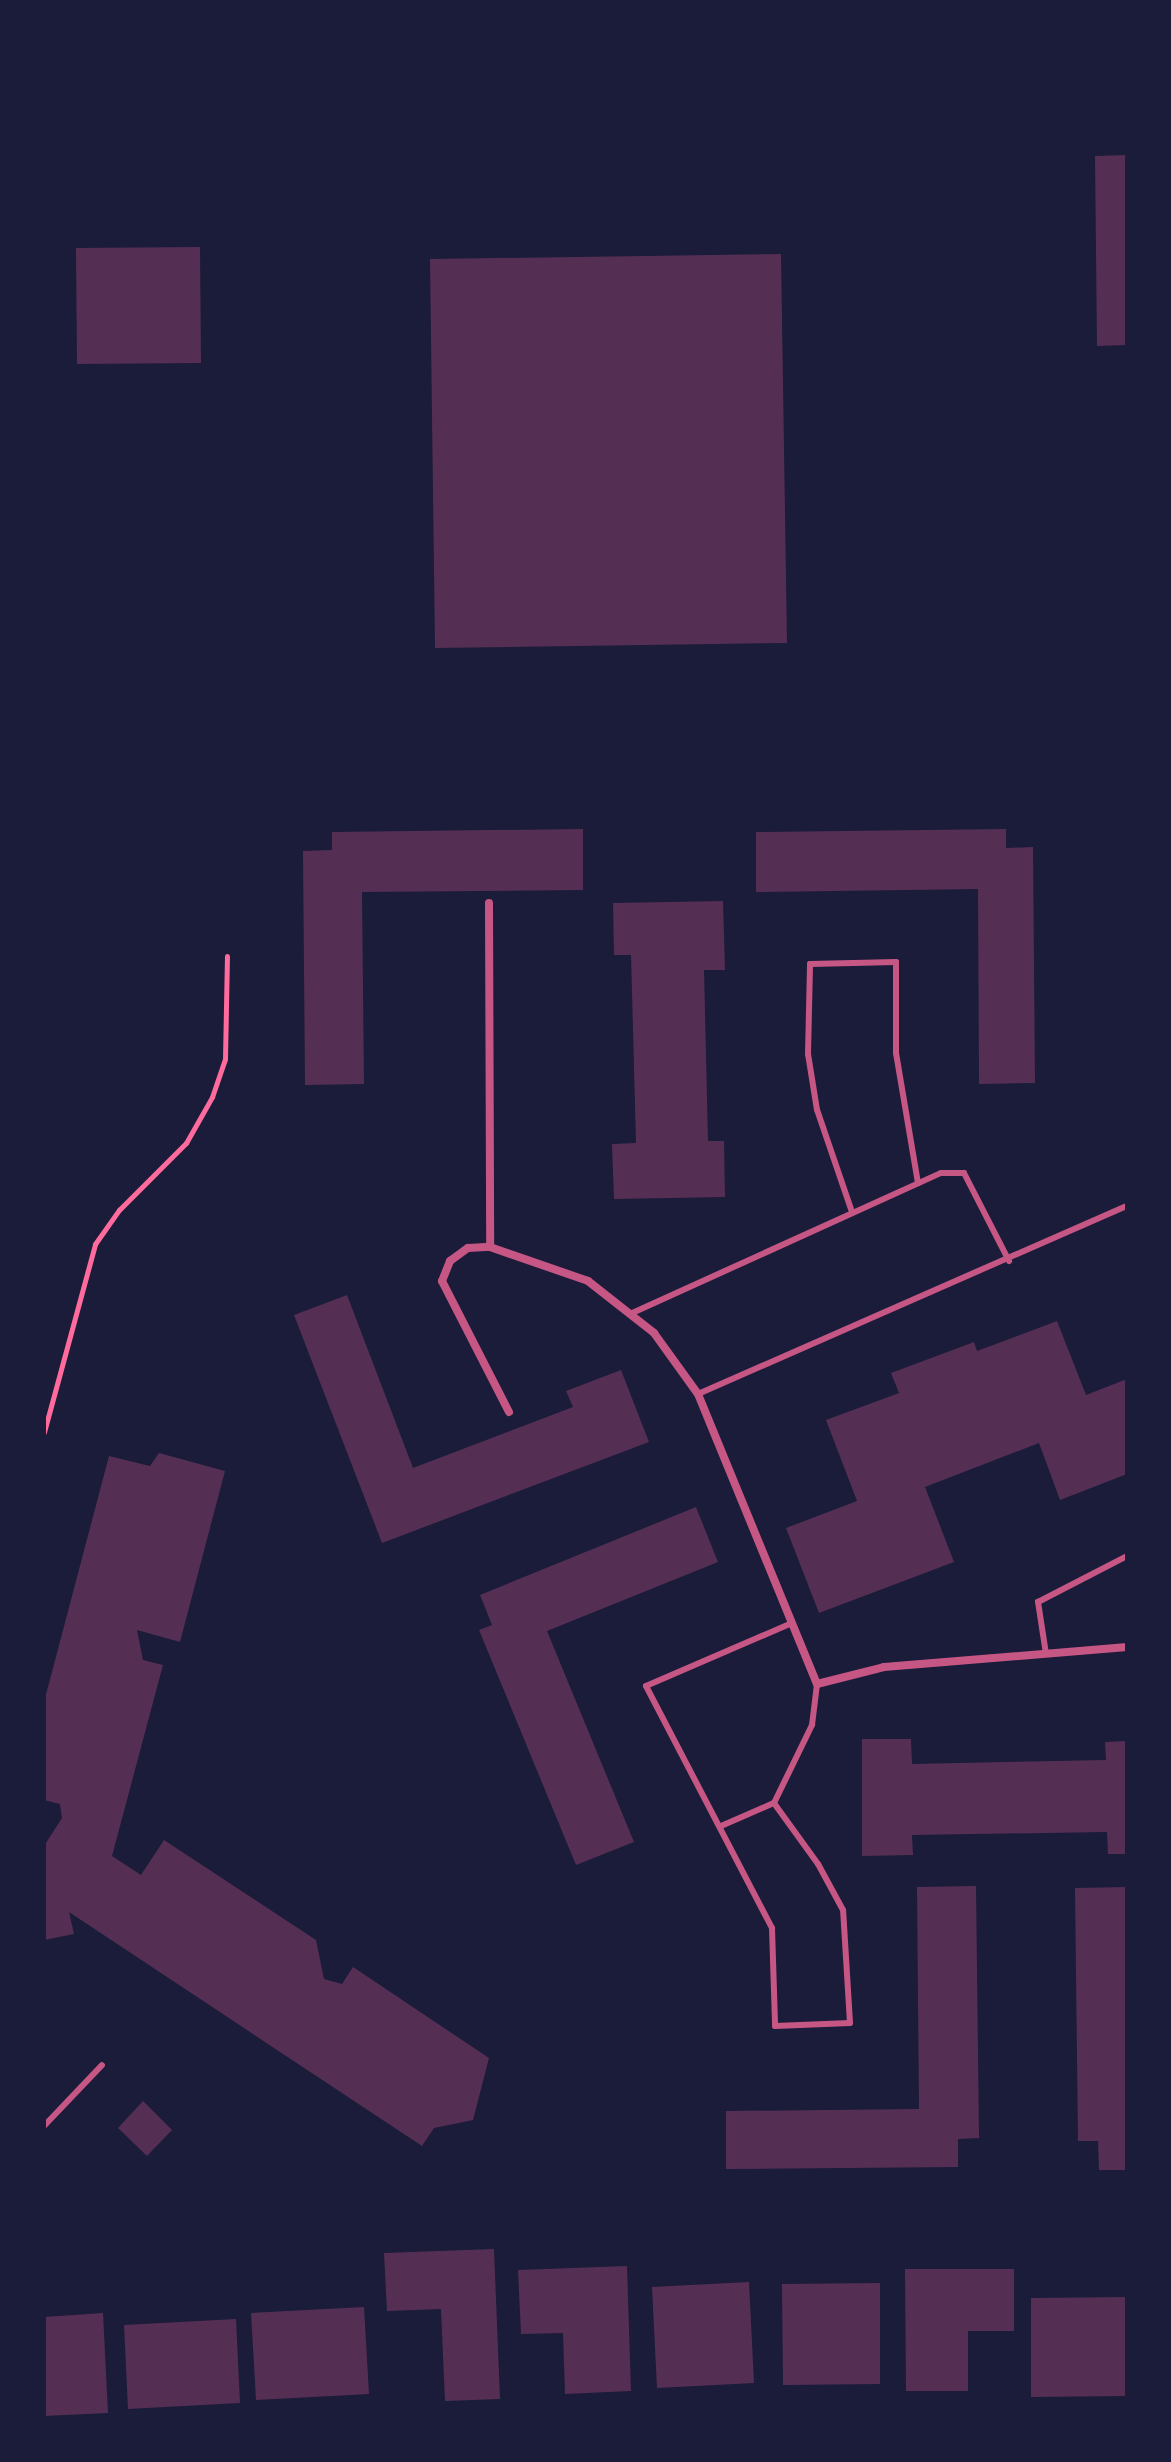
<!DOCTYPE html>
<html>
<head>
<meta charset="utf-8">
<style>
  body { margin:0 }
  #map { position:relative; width:1171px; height:2462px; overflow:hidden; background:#1b1b3a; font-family:Quicksand,sans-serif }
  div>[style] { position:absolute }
  .building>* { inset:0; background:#542f53 }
  .path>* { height:5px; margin:-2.5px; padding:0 2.5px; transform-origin:2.5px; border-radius:2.5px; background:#ff6b9d }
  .service>* { height:6px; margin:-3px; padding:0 3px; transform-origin:3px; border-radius:3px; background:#c65784 }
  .minor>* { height:8px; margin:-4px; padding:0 4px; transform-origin:4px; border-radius:4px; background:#c65784 }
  span { translate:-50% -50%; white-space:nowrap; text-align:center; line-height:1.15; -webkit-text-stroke:8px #1b1b3a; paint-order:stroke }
  .frame { position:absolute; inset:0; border:46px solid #1b1b3a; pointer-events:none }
</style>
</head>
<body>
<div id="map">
  <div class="building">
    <div style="clip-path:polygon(1127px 155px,1127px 345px,1097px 346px,1095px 156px)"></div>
    <div style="clip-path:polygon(200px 247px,201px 363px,77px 364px,76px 248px)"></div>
    <div style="clip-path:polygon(781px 254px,787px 643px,435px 648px,430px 259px)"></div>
    <div style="clip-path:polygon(583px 829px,583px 890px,362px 892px,364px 1084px,305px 1085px,303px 851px,332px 850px,332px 832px)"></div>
    <div style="clip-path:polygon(1006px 829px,1006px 848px,1033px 847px,1035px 1083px,979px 1084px,978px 889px,756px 892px,756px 832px)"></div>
    <div style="clip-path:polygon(723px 901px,725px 970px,704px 970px,708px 1141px,724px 1141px,725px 1197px,614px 1199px,612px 1144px,636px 1143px,631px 955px,614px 955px,613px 903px)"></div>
    <div style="clip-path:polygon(347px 1295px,413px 1468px,573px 1407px,566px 1391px,621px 1370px,649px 1442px,382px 1543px,294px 1315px)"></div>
    <div style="clip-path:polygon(1057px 1321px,1086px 1395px,1127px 1379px,1127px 1474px,1060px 1500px,1039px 1443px,925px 1487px,954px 1562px,819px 1613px,786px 1528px,857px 1501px,826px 1420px,899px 1393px,891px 1373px,974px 1342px,977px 1351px)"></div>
    <div style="clip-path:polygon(159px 1453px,225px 1471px,180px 1642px,137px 1630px,143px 1660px,163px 1665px,112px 1856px,141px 1875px,164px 1840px,316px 1940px,324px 1979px,342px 1984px,353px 1967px,489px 2058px,473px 2120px,434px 2128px,422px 2146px,69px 1912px,74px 1934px,44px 1940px,44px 1846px,62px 1818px,60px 1804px,44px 1800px,44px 1702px,109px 1456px,150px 1466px)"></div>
    <div style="clip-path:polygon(696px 1507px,718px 1562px,547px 1631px,634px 1842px,576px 1865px,479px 1630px,492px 1625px,480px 1595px)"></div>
    <div style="clip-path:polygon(862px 1739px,911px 1739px,912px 1764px,1106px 1760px,1105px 1742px,1127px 1741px,1127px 1854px,1108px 1854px,1107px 1832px,912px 1835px,913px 1855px,862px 1856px)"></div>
    <div style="clip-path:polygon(976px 1886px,979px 2138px,958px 2139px,958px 2167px,726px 2169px,726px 2111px,919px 2109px,917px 1887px)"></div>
    <div style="clip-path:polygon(1127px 1887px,1127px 2170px,1099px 2170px,1098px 2141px,1078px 2141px,1075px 1888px)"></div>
    <div style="clip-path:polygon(143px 2101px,172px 2130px,147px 2156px,118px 2128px)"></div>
    <div style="clip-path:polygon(494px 2249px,500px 2399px,445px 2401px,441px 2309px,387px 2311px,384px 2253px)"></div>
    <div style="clip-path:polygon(627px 2266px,631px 2391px,565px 2394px,563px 2333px,521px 2334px,518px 2270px)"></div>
    <div style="clip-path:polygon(905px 2269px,1014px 2269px,1014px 2331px,968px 2331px,968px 2391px,906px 2391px)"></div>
    <div style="clip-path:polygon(749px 2282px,754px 2383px,657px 2388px,652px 2287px)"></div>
    <div style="clip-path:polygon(880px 2283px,880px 2384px,783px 2385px,782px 2284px)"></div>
    <div style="clip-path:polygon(1127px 2297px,1127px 2396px,1031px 2397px,1031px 2298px)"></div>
    <div style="clip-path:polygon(364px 2307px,369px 2394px,256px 2400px,251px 2313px)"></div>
    <div style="clip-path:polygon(103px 2313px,108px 2413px,44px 2416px,44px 2317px)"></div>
    <div style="clip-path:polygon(236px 2319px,240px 2403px,128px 2409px,124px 2325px)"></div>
  </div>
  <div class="path">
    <div style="left:44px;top:1432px;width:195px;rotate:-74.8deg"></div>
    <div style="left:95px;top:1244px;width:42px;rotate:-54.8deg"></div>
    <div style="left:119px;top:1210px;width:95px;rotate:-45deg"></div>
    <div style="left:186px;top:1143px;width:53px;rotate:-60.5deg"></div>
    <div style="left:212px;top:1097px;width:40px;rotate:-71.1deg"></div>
    <div style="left:225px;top:1059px;width:103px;rotate:-88.9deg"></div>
  </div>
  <div class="service">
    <div style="left:852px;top:1212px;width:108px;rotate:-108.9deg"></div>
    <div style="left:817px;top:1110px;width:57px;rotate:-99.1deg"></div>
    <div style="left:808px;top:1054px;width:90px;rotate:-88.7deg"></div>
    <div style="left:810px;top:964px;width:86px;rotate:-1.3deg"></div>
    <div style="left:896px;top:962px;width:91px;rotate:90deg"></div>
    <div style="left:896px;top:1053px;width:132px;rotate:80.4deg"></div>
    <div style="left:630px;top:1314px;width:341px;rotate:-24.4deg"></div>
    <div style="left:941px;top:1173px;width:23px"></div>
    <div style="left:964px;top:1173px;width:99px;rotate:62.9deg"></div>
    <div style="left:698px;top:1394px;width:468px;rotate:-23.7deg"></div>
    <div style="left:792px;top:1623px;width:159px;rotate:156.7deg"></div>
    <div style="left:646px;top:1686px;width:273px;rotate:62.5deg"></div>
    <div style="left:772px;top:1928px;width:98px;rotate:88.2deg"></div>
    <div style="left:775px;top:2026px;width:75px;rotate:-2.3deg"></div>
    <div style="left:850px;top:2023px;width:113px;rotate:-93.5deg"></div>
    <div style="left:843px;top:1910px;width:52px;rotate:-118.5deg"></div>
    <div style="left:818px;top:1864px;width:75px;rotate:-125.8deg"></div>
    <div style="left:774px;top:1803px;width:87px;rotate:-64deg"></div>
    <div style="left:812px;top:1725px;width:41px;rotate:-83deg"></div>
    <div style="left:1046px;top:1654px;width:53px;rotate:-98.7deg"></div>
    <div style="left:1038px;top:1602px;width:100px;rotate:-27.3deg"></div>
    <div style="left:721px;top:1826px;width:58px;rotate:-23.5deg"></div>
    <div style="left:44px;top:2126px;width:84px;rotate:-46.4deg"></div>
  </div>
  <div class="minor">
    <div style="left:489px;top:903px;width:344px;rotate:89.8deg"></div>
    <div style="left:509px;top:1412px;width:147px;rotate:-117.1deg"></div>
    <div style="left:442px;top:1281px;width:22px;rotate:-68deg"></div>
    <div style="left:450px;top:1261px;width:22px;rotate:-36deg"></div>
    <div style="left:468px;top:1248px;width:22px;rotate:-3deg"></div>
    <div style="left:490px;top:1247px;width:104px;rotate:19.1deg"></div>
    <div style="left:588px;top:1281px;width:84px;rotate:38.2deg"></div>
    <div style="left:654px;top:1333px;width:75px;rotate:54.2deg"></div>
    <div style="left:698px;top:1394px;width:313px;rotate:67.7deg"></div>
    <div style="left:817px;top:1684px;width:69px;rotate:-14.2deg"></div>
    <div style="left:884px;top:1667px;width:244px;rotate:-4.7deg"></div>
  </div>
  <div class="frame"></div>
</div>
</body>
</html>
